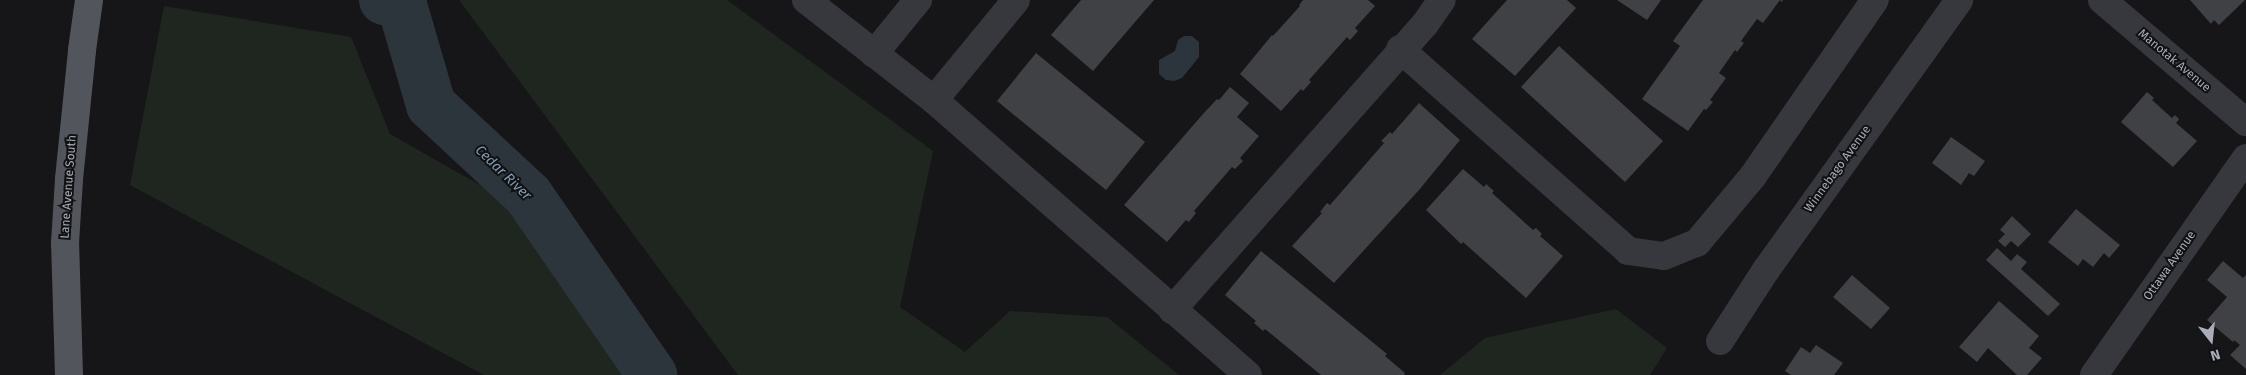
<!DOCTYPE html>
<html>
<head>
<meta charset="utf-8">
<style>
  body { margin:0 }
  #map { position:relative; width:2246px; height:375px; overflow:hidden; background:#161618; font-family:"Fira Sans",sans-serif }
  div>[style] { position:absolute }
  .green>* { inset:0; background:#1e261f }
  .water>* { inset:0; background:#2c353c }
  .river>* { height:50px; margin:-25px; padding:0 25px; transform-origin:25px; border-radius:25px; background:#2c353c }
  .building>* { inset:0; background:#404145 }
  .minor>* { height:28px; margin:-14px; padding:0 14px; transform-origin:14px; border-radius:14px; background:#37383d }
  .major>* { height:28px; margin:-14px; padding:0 14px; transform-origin:14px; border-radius:14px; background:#53555c }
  span { translate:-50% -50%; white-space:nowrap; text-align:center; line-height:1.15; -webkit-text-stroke:4px #111113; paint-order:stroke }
  .street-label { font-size:12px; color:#a8adb8 }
  .water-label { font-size:14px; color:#7f9bb3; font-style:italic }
  .north { position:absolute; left:2186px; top:315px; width:50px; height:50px; -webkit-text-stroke:4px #111113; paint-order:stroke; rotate:164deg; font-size:14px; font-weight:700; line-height:20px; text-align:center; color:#a8adb8 }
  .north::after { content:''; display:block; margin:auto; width:18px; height:22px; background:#a8adb8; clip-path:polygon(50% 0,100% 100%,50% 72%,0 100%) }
</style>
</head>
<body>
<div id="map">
  <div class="green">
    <div style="clip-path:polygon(459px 0,727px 0,933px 151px,900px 307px,965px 352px,1010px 311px,1107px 317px,1179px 375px,738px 375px)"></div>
    <div style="clip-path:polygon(164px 6px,351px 37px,390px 134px,501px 197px,632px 375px,484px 375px,130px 185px)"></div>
    <div style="clip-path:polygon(1616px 309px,1667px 348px,1650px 375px,1440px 375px,1485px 338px)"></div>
  </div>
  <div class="water">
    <div style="clip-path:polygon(1184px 36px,1192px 36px,1199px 42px,1199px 57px,1182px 78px,1174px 81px,1166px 80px,1159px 74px,1159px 60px,1175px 51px,1178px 40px)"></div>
  </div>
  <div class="river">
    <div style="left:384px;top:0;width:19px;rotate:16deg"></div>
    <div style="left:402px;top:5px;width:104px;rotate:73.8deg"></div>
    <div style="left:431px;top:105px;width:132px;rotate:42.9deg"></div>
    <div style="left:528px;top:195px;width:219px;rotate:55.4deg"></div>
  </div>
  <div class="building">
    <div style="clip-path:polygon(1081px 0,1154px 0,1093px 71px,1051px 35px)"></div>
    <div style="clip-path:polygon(1303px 0,1368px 0,1375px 6px,1355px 28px,1358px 31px,1350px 40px,1347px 37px,1309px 80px,1311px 82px,1303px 91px,1301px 89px,1281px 111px,1240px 74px,1272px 35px,1273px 36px,1300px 6px,1299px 5px)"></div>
    <div style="clip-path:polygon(1507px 0,1567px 0,1576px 8px,1515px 76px,1472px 39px)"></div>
    <div style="clip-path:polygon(1617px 0,1661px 0,1647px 20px)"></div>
    <div style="clip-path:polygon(1703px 0,1783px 0,1782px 2px,1780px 0,1763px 23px,1757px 19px,1741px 41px,1744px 43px,1737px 52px,1735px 50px,1719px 73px,1726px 78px,1710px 100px,1713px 102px,1706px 110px,1704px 109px,1688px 131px,1642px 99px,1680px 46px,1673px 41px)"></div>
    <div style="clip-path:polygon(2190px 0,2245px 0,2219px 25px,2214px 20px,2211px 24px)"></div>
    <div style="clip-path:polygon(1559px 46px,1663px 141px,1625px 182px,1521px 87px)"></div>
    <div style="clip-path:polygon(1036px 53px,1145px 142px,1106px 190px,997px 101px)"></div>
    <div style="clip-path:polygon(1230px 87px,1249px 103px,1237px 117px,1259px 136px,1240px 158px,1243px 161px,1235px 169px,1232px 167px,1194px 211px,1196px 213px,1189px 222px,1186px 220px,1167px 242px,1124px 205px,1203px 114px,1217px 99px,1219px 100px)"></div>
    <div style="clip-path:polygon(2147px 92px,2154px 98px,2152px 100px,2172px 118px,2175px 115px,2179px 119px,2176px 123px,2197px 141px,2173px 167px,2121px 122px)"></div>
    <div style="clip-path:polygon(1419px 103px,1460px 140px,1419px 190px,1334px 283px,1292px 246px,1322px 213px,1320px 212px,1327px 203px,1330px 205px,1384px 143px,1381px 141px,1390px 132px,1392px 134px)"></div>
    <div style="clip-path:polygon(1951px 137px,1985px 161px,1974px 176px,1969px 173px,1961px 185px,1932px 163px)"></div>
    <div style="clip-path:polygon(1463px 169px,1484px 187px,1486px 184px,1494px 191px,1492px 193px,1533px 230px,1536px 228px,1542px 234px,1540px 236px,1563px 256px,1526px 298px,1463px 242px,1461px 244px,1426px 210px)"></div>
    <div style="clip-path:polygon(2076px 209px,2120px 245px,2109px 258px,2104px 253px,2093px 267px,2083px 259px,2078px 266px,2048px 242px)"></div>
    <div style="clip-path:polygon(2012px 216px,2031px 234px,2018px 247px,2011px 241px,2005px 247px,1998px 241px,2005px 234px,2000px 230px)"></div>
    <div style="clip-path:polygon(1997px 248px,2011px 261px,2017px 254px,2027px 262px,2021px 269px,2060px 304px,2048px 316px,1986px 260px)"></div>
    <div style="clip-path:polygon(1261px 251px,1387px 354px,1385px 356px,1405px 373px,1404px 375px,1321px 375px,1265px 329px,1263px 331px,1254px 323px,1256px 321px,1225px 295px)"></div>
    <div style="clip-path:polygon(2223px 261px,2243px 278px,2246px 275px,2246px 369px,2230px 355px,2240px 345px,2234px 340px,2233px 342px,2207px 320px,2227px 297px,2207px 280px)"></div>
    <div style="clip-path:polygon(1852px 275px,1890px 308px,1871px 329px,1833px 297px)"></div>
    <div style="clip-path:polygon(1999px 301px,2039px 336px,2029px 348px,2042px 358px,2027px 375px,2017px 375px,1988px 348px,1977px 362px,1959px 347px)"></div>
    <div style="clip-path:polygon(1816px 345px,1843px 363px,1834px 375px,1791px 375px,1785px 371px,1801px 347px,1810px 353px)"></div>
  </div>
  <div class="minor">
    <div style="left:806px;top:0;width:162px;rotate:38deg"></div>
    <div style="left:934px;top:100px;width:417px;rotate:41.2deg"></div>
    <div style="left:2102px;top:0;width:189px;rotate:40.3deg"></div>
    <div style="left:1400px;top:49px;width:305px;rotate:41.5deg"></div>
    <div style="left:1628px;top:251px;width:36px;rotate:8deg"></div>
    <div style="left:1664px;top:256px;width:35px;rotate:-22deg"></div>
    <div style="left:1697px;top:243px;width:87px;rotate:-50.1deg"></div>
    <div style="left:1753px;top:176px;width:214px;rotate:-55.3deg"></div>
    <div style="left:874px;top:54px;width:70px;rotate:-50.8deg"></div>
    <div style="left:934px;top:100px;width:129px;rotate:-50.6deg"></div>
    <div style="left:1172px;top:310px;width:382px;rotate:-48.5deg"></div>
    <div style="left:1425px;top:24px;width:29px;rotate:-55deg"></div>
    <div style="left:1720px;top:341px;width:85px;rotate:-57.1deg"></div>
    <div style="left:1766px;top:270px;width:332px;rotate:-54.4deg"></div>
    <div style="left:2094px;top:375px;width:265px;rotate:-55deg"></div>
  </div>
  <div class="major">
    <div style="left:69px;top:375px;width:132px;rotate:-91.7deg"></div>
    <div style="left:65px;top:243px;width:64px;rotate:-86.4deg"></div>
    <div style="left:69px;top:179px;width:130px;rotate:-84.2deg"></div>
    <div style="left:82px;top:50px;width:50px;rotate:-82deg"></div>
  </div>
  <div class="street-label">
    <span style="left:2174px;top:61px;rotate:40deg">Manotak Avenue</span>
    <span style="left:1838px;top:169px;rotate:-54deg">Winnebago Avenue</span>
    <span style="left:69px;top:187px;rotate:-86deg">Lane Avenue South</span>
    <span style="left:2170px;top:266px;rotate:-55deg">Ottawa Avenue</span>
  </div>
  <div class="water-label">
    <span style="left:503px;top:173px;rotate:44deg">Cedar River</span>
  </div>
  <div class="north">N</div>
</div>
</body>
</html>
